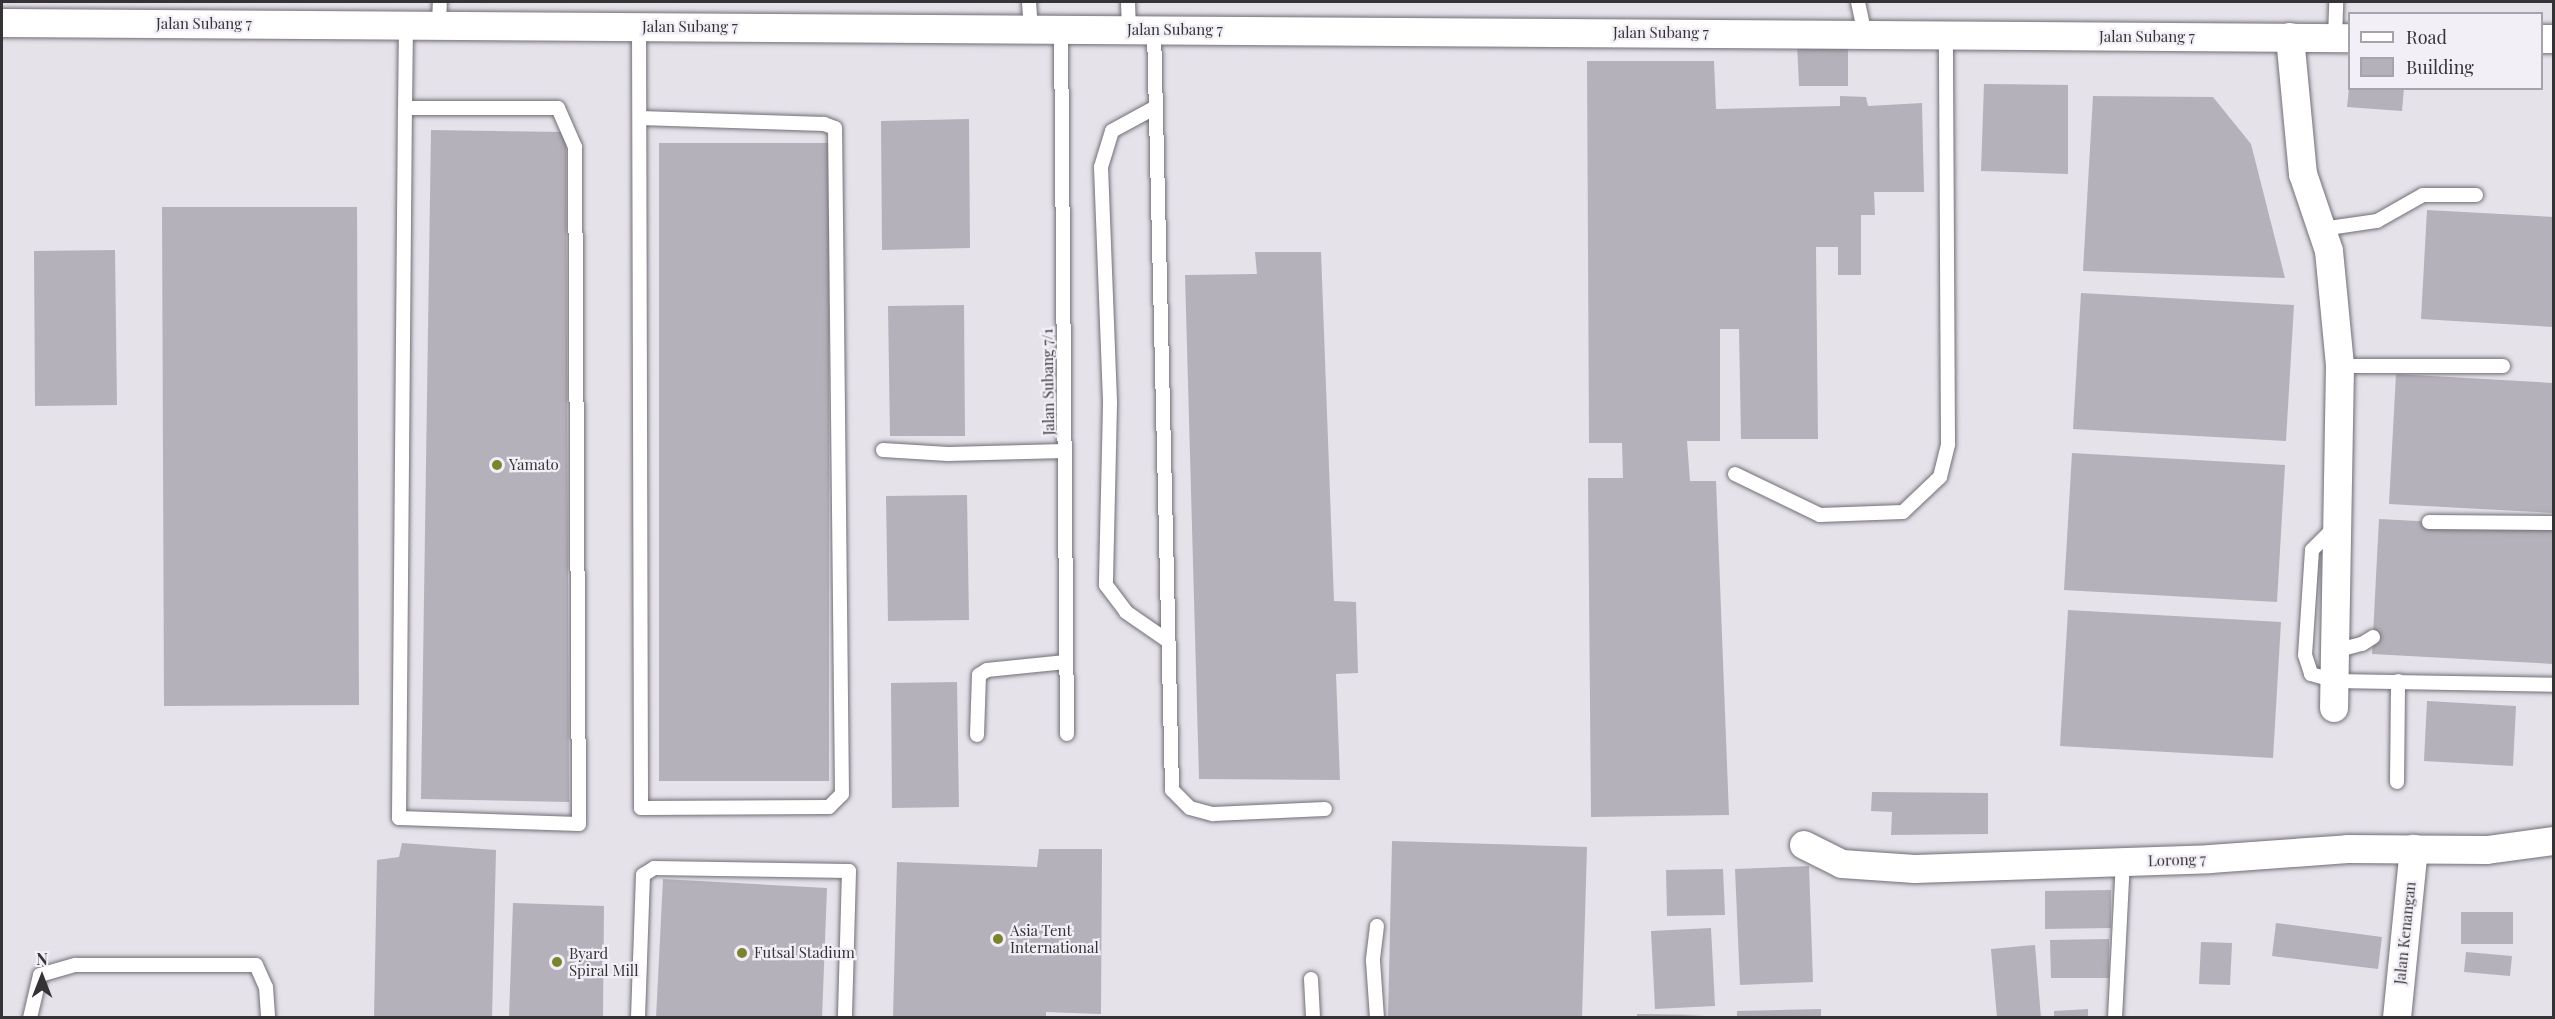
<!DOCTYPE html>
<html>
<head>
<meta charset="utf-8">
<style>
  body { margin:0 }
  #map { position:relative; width:2555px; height:1019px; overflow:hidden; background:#e5e2ea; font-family:"Playfair Display",serif }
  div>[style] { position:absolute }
  .building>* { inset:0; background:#b5b1ba }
  .roads { filter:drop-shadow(0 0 2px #716e76) drop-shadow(0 0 2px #716e76) }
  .lane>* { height:14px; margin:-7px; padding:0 7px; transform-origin:7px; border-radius:7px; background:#fff }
  .street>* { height:28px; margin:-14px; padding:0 14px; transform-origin:14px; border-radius:14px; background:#fff }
  .dots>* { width:16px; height:16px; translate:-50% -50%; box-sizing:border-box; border:3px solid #f2eff7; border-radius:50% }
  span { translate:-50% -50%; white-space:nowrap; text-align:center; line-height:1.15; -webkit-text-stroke:4.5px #f2eff7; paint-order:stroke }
  .street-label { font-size:15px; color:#353336 }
  .poi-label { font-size:15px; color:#353336 }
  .left { translate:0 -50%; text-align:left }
  .frame { position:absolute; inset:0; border:3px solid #353336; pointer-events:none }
  .legend { position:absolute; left:2348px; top:12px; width:195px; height:78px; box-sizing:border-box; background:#f2eff7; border:2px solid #a6a4aa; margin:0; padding:8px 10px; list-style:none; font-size:18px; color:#353336 }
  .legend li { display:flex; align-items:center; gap:12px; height:30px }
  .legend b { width:30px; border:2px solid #a6a4aa }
  .north { position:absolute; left:12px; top:947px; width:60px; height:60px; -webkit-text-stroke:4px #f2eff7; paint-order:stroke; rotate:0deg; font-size:16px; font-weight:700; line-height:24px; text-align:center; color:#353336 }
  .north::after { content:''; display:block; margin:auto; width:21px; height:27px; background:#353336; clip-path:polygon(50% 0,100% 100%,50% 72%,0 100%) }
</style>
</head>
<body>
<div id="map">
  <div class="building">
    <div style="clip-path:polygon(1848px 42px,1848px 86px,1799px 86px,1797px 44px)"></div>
    <div style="clip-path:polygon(1587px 61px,1714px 61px,1716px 109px,1840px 106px,1840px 96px,1866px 97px,1868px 106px,1922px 103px,1924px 192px,1874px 192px,1875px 215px,1861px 215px,1861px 275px,1838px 275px,1838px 247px,1816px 247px,1818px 439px,1741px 439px,1739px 329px,1720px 329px,1720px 441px,1687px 441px,1690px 481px,1716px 481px,1729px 815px,1591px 817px,1588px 478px,1623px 478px,1622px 443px,1589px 443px)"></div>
    <div style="clip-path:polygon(1984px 84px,2068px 85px,2068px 174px,1981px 171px)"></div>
    <div style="clip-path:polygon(2349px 88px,2404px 88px,2402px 111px,2347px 107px)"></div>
    <div style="clip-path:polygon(2093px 96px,2213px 97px,2251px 144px,2285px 278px,2083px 271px)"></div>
    <div style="clip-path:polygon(969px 119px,970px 248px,882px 250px,881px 121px)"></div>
    <div style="clip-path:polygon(431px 130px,566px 132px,569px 802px,421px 799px)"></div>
    <div style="clip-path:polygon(659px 143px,829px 143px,829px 781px,659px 781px)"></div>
    <div style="clip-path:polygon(162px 207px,357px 207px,359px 705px,164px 706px)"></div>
    <div style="clip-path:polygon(2427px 210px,2554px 217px,2554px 327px,2421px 319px)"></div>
    <div style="clip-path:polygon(115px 250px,117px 405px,35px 406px,34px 251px)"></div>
    <div style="clip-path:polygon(1255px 252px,1321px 252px,1334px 601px,1356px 602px,1358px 673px,1336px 674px,1340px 780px,1199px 779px,1185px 275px,1257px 274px)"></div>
    <div style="clip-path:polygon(2081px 293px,2294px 305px,2286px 441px,2073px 429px)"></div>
    <div style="clip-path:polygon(964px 305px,965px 436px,890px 436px,888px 306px)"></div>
    <div style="clip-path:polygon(2396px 374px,2554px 383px,2554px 513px,2389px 504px)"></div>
    <div style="clip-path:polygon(2072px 453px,2285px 465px,2277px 602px,2064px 590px)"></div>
    <div style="clip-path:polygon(967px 495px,969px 620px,888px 621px,886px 496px)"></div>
    <div style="clip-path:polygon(2379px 519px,2554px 528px,2554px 664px,2372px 654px)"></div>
    <div style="clip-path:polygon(2068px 610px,2281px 622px,2273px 758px,2060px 746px)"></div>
    <div style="clip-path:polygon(957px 682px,959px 807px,892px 808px,891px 683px)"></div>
    <div style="clip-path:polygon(2427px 701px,2516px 706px,2513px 766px,2424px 761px)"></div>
    <div style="clip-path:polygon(1872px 792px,1988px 793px,1988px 834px,1891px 835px,1892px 812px,1871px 811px)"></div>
    <div style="clip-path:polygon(1392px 841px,1587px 847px,1582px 1018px,1388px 1018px)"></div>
    <div style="clip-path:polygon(402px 843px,496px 850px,492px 1018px,374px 1018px,377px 860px,399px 857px)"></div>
    <div style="clip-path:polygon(1039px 849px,1102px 849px,1101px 1014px,1046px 1012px,1046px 1018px,893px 1018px,897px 862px,1037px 867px)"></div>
    <div style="clip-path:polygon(1809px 866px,1813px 982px,1740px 985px,1735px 869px)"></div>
    <div style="clip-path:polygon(1723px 869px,1725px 915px,1667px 916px,1666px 870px)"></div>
    <div style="clip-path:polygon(663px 879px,827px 888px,822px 1018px,656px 1018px)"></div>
    <div style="clip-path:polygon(2111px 890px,2111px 928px,2045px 929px,2045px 891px)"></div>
    <div style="clip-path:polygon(513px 903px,604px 906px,603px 1018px,509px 1018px)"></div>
    <div style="clip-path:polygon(2461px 912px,2513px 912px,2513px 944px,2461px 944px)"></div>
    <div style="clip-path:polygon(2276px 923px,2382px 937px,2378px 969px,2272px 956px)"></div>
    <div style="clip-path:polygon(1711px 928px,1715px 1006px,1655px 1009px,1651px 931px)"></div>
    <div style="clip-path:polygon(2109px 939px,2109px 978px,2051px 978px,2050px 940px)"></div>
    <div style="clip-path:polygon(2201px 942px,2232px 943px,2230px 985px,2199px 984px)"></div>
    <div style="clip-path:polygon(2035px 945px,2041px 1018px,1997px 1018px,1991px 949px)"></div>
    <div style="clip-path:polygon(2466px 952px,2512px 956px,2510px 976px,2464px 972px)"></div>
    <div style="clip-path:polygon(1821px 1009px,1821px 1018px,1737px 1018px,1737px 1011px)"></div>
    <div style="clip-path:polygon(2088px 1009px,2088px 1018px,2054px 1018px,2054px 1011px)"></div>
    <div style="clip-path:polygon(1637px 1014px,1705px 1015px,1637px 1018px)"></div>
  </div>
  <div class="roads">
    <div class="lane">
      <div style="left:1029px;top:2px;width:28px;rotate:86deg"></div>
      <div style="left:1128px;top:2px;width:28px;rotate:88deg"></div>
      <div style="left:1858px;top:2px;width:34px;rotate:78deg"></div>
      <div style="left:439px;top:26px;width:24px;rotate:-88deg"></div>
      <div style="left:639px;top:27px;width:781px;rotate:89.85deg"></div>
      <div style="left:641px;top:808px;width:188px;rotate:-0.3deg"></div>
      <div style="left:829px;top:807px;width:18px;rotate:-45deg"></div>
      <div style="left:842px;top:794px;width:666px;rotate:-90.6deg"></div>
      <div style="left:835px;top:128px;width:12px;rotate:-160deg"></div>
      <div style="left:824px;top:124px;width:184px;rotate:-178.1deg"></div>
      <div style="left:1061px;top:30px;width:704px;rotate:89.51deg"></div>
      <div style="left:1154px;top:30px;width:760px;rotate:88.64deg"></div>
      <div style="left:1172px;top:790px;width:25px;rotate:45deg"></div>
      <div style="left:1190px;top:808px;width:24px;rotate:15deg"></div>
      <div style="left:1213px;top:814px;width:112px;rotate:-2.6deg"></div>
      <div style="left:2335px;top:38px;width:36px;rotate:-88deg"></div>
      <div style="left:1156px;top:107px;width:50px;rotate:151.4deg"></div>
      <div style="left:1112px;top:131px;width:38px;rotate:107deg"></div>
      <div style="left:1101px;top:167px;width:237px;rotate:87.8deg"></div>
      <div style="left:1110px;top:404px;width:181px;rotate:91.3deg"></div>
      <div style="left:1106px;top:585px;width:34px;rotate:53deg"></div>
      <div style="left:1126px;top:612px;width:51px;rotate:34.6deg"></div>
      <div style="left:405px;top:108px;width:153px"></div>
      <div style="left:558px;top:108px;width:43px;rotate:66.4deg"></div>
      <div style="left:575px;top:147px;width:677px;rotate:89.66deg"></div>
      <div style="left:579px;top:824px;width:180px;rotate:-178.1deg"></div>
      <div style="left:399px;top:818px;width:710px;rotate:-89.52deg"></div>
      <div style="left:405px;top:108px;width:82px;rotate:-89.3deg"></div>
      <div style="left:2322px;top:229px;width:56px;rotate:-8.3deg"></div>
      <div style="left:2377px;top:221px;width:53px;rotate:-29.5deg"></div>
      <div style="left:2423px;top:195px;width:53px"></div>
      <div style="left:2340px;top:366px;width:163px"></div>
      <div style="left:883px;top:450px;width:65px;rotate:3.5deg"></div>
      <div style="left:948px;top:454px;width:117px;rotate:-1.5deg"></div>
      <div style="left:1735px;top:474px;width:94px;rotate:25.8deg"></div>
      <div style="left:1820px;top:515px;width:83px;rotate:-2.1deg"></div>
      <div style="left:1903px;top:512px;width:51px;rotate:-43.4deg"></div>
      <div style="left:1940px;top:477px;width:34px;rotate:-76deg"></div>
      <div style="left:1948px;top:444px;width:409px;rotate:-90.3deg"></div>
      <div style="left:2429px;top:522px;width:123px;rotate:0.5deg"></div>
      <div style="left:2336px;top:526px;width:34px;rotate:135deg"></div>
      <div style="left:2312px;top:550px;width:105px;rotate:93.8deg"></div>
      <div style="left:2305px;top:655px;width:20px;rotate:72deg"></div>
      <div style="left:2311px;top:674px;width:25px;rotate:16deg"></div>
      <div style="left:2335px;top:681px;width:219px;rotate:1deg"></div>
      <div style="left:2335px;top:651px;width:28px;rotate:-15deg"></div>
      <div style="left:2362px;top:644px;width:13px;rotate:-32deg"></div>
      <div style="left:977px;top:735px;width:60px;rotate:-88.1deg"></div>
      <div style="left:979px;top:675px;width:9px;rotate:-32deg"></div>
      <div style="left:987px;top:670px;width:79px;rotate:-5.8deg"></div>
      <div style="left:2397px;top:782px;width:101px;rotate:-89.4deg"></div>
      <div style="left:1377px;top:926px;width:35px;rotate:97deg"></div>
      <div style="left:1373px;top:961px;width:57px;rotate:86deg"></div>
      <div style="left:1311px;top:979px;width:39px;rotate:87deg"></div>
      <div style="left:30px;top:1018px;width:44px;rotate:-76.9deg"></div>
      <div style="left:40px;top:975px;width:37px;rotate:-16deg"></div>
      <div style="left:76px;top:965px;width:180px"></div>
      <div style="left:256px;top:965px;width:24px;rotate:66deg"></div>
      <div style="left:266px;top:987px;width:31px;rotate:86deg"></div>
      <div style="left:638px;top:1018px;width:143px;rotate:-88deg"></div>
      <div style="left:643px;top:875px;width:13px;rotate:-32deg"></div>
      <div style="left:654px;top:868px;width:195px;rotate:0.9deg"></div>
      <div style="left:849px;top:871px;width:147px;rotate:91.6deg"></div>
      <div style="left:2115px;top:1018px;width:157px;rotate:-87.1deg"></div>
    </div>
    <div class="street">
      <div style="left:2px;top:23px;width:2348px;rotate:0.37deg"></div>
      <div style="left:2290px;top:37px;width:138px;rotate:84.6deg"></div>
      <div style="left:2303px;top:174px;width:81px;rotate:71.3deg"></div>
      <div style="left:2329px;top:251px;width:116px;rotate:84.5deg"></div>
      <div style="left:2340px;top:366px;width:342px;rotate:91deg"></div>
      <div style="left:2542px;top:39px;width:12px"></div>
      <div style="left:1804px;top:845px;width:42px;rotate:26.6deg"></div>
      <div style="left:1842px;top:864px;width:73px;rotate:3.9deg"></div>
      <div style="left:1915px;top:869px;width:295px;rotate:-1.9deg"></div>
      <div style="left:2210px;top:859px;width:138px;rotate:-4.1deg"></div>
      <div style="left:2348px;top:849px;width:139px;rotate:0.4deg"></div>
      <div style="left:2487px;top:850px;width:68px;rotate:-7.7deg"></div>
      <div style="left:2397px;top:1018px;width:170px;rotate:-84.3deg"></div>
    </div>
  </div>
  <div class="dots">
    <div style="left:497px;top:465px;background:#7b832f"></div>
    <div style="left:998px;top:939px;background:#7b832f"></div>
    <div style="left:742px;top:953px;background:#7b832f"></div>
    <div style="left:557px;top:962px;background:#7b832f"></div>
  </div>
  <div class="street-label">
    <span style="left:204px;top:24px">Jalan Subang 7</span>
    <span style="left:690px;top:27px">Jalan Subang 7</span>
    <span style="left:1175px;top:30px">Jalan Subang 7</span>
    <span style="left:1661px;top:33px">Jalan Subang 7</span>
    <span style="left:2147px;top:37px">Jalan Subang 7</span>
    <span style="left:1048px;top:382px;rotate:-91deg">Jalan Subang 7/1</span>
    <span style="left:2177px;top:860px;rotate:-2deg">Lorong 7</span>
    <span style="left:2405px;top:933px;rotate:-84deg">Jalan Kenangan</span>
  </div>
  <div class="poi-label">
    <span class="left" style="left:509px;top:465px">Yamato</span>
    <span class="left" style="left:1010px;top:939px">Asia Tent<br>International</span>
    <span class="left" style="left:569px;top:962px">Byard<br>Spiral Mill</span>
    <span class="left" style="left:754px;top:953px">Futsal Stadium</span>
  </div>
  <div class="frame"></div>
  <ul class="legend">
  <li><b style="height:8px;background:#fff"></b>Road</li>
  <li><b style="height:16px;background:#b5b1ba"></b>Building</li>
  </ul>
  <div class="north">N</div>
</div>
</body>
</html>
